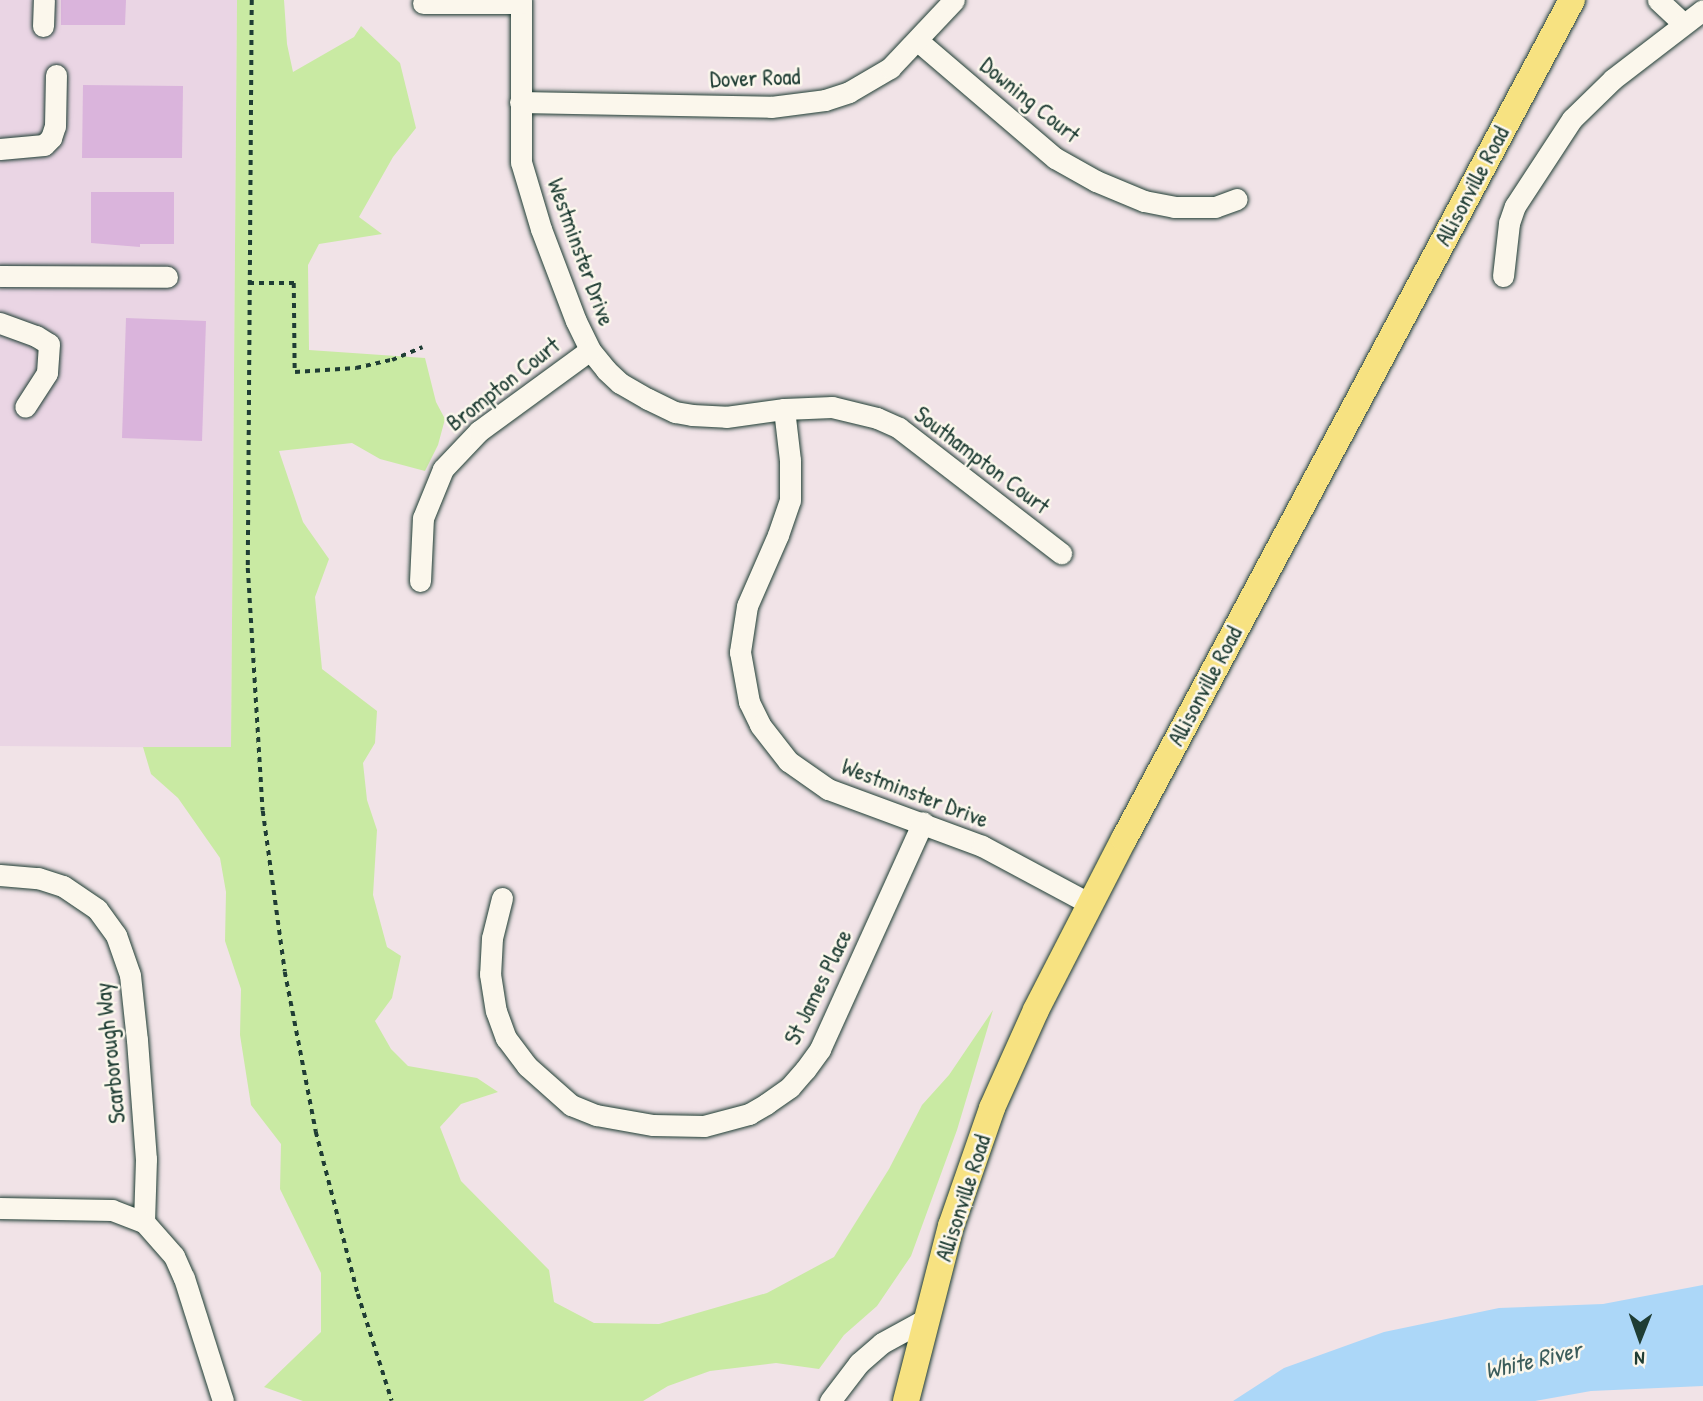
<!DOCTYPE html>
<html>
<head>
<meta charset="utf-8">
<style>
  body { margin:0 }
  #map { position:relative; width:1703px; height:1401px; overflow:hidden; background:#f1e3e7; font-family:"Patrick Hand",sans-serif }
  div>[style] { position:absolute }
  .built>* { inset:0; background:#ead5e4 }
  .green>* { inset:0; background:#c9eaa3 }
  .water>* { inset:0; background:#acd7f8 }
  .building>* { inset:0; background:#dab4dc }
  .path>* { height:3.5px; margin-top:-1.75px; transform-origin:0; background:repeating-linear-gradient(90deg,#1f3d34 0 5px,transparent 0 10px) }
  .roads { filter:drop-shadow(0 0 2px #1f3d34) drop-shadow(0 0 2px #1f3d34) }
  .minor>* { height:21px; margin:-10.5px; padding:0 10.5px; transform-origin:10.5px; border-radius:10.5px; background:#fbf7ec }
  .major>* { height:26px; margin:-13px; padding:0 13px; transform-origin:13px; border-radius:13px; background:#f7e281 }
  span { translate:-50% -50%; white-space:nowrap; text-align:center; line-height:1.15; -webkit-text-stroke:5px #fbf7ec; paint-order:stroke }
  .street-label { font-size:23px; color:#1f3d34 }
  .water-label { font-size:24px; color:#3b5c5b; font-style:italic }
  .north { position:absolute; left:1605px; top:1303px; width:70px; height:70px; -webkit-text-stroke:5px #fbf7ec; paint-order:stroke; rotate:181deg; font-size:19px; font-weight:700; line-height:28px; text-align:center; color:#1f3d34 }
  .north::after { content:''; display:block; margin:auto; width:24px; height:32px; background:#1f3d34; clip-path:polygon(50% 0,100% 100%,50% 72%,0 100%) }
</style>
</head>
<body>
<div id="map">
  <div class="built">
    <div style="clip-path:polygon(0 0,237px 0,231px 748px,0 746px)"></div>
  </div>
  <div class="green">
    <div style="clip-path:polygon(237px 0,284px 0,287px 44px,293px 72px,354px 37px,361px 26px,400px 63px,416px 128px,393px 157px,359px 217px,382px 234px,319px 244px,308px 265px,309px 350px,425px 358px,436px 402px,445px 419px,438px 445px,425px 471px,380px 459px,352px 443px,279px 451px,303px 522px,329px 559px,315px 597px,322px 669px,377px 711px,375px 743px,363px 763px,367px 800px,377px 830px,373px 895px,387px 947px,401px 956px,392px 998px,375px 1021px,391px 1049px,408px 1066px,477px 1078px,498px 1092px,461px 1104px,440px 1127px,461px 1181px,549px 1270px,554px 1302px,594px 1323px,659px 1324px,767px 1293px,834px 1257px,889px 1169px,922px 1105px,949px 1075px,993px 1010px,957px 1130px,911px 1256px,877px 1306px,844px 1335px,819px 1369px,776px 1363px,710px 1371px,668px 1386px,643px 1401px,303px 1401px,264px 1387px,321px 1332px,321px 1273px,280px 1189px,281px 1144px,251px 1105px,240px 1035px,241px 989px,225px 941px,226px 892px,220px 858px,178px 798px,151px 774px,143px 747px,231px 747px)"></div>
  </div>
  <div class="water">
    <div style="clip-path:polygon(1703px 1285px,1703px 1386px,1591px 1391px,1535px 1401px,1233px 1401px,1284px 1368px,1384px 1332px,1499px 1308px,1603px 1304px)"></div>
  </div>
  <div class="building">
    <div style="clip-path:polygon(61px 0,126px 0,125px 25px,61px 25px)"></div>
    <div style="clip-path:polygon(83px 85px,183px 86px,182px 158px,82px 158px)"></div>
    <div style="clip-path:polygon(91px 192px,174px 192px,174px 244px,140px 244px,140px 247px,91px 243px)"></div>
    <div style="clip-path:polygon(126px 318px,206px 321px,202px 441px,122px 438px)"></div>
  </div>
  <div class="path">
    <div style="left:252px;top:0;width:568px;rotate:90.4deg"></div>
    <div style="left:248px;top:568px;width:243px;rotate:86.5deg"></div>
    <div style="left:263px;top:811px;width:162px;rotate:82.2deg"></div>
    <div style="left:285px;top:972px;width:163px;rotate:79deg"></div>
    <div style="left:316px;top:1132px;width:167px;rotate:75.5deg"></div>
    <div style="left:358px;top:1294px;width:112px;rotate:72.4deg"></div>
    <div style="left:249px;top:283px;width:45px"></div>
    <div style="left:294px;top:283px;width:89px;rotate:89.4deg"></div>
    <div style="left:295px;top:372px;width:61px;rotate:-3.8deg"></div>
    <div style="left:356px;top:368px;width:37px;rotate:-13deg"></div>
    <div style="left:392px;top:360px;width:33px;rotate:-23deg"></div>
  </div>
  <div class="roads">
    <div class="minor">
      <div style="left:521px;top:0;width:162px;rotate:90deg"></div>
      <div style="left:521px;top:162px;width:70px;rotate:73.4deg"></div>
      <div style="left:541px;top:229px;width:98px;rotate:69.2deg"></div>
      <div style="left:576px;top:321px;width:32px;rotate:64deg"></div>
      <div style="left:590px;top:350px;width:26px;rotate:51deg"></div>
      <div style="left:606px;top:370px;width:19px;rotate:43deg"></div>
      <div style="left:620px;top:383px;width:32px;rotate:30deg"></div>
      <div style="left:648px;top:399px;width:30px;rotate:26deg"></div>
      <div style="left:675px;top:412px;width:17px;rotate:10deg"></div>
      <div style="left:692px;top:415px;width:34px;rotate:3deg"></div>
      <div style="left:726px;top:417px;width:59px;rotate:-7.9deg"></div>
      <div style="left:784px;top:409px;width:48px;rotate:-2.4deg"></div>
      <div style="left:832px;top:407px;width:46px;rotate:13.7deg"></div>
      <div style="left:877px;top:418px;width:24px;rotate:24deg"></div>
      <div style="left:899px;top:428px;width:205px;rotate:37.7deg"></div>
      <div style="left:1658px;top:0;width:35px;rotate:43deg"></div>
      <div style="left:423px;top:3px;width:98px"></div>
      <div style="left:43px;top:26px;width:26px;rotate:-88deg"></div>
      <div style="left:918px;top:41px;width:180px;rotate:40.5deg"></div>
      <div style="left:1055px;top:158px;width:47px;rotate:29.3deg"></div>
      <div style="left:1096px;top:181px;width:52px;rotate:22.6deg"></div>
      <div style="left:1144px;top:201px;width:31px;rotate:11deg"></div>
      <div style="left:1174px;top:207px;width:41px"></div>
      <div style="left:1215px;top:207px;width:23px;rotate:-20deg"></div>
      <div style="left:520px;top:102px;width:251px;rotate:1.1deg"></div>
      <div style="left:771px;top:107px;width:54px;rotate:-7.4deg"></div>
      <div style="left:825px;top:100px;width:25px;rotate:-18deg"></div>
      <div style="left:849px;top:92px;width:48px;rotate:-30.3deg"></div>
      <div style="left:890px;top:68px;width:93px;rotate:-46.7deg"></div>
      <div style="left:0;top:149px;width:44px;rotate:-5.2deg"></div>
      <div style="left:44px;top:145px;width:10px;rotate:-45deg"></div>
      <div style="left:51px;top:138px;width:13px;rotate:-72deg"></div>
      <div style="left:55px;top:126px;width:51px;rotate:-88.9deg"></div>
      <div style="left:0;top:276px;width:167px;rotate:0.3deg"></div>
      <div style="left:1503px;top:276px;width:53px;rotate:-83.5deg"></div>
      <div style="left:1509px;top:223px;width:18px;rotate:-71deg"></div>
      <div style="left:1515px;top:206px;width:104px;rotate:-56.8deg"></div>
      <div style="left:1572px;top:119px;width:57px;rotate:-44.3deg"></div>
      <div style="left:1613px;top:79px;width:113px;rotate:-37.5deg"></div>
      <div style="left:0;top:323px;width:38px;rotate:20deg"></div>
      <div style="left:36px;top:336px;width:15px;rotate:32deg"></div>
      <div style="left:49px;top:344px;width:29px;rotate:94deg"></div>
      <div style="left:47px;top:373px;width:40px;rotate:122.9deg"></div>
      <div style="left:784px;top:409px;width:51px;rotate:83.3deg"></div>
      <div style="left:790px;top:460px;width:40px;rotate:90deg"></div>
      <div style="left:790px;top:500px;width:37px;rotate:109deg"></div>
      <div style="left:778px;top:535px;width:77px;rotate:113.6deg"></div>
      <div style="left:747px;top:606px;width:47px;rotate:98.7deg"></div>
      <div style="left:740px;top:652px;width:51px;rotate:79.8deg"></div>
      <div style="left:749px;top:702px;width:25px;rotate:64deg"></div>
      <div style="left:760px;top:725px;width:46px;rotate:52.1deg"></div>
      <div style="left:788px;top:761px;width:49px;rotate:35deg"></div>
      <div style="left:828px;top:789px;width:164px;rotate:20.3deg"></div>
      <div style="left:982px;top:846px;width:123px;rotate:28.2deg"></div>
      <div style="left:420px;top:581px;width:63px;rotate:-87.3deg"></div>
      <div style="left:423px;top:518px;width:53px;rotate:-67.8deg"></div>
      <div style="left:443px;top:469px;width:52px;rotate:-46.5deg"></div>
      <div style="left:479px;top:431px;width:137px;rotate:-36.1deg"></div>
      <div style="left:0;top:875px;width:38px;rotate:5deg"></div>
      <div style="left:38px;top:878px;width:26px;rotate:18deg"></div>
      <div style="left:63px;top:886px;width:41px;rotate:34.1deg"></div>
      <div style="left:97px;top:909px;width:32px;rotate:54deg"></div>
      <div style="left:116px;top:935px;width:42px;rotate:70.7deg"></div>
      <div style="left:130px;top:975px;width:65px;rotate:83.9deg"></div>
      <div style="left:137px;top:1040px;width:119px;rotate:85.7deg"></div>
      <div style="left:146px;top:1159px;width:63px;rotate:91.8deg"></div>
      <div style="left:502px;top:898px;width:41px;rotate:104deg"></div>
      <div style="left:492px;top:938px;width:36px;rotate:93deg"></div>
      <div style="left:490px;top:974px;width:37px;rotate:81deg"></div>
      <div style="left:496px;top:1011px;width:29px;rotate:70deg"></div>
      <div style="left:506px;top:1038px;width:35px;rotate:53deg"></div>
      <div style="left:527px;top:1066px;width:59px;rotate:41.6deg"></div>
      <div style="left:571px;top:1105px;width:27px;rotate:22deg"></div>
      <div style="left:596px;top:1115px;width:58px;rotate:10deg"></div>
      <div style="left:653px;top:1125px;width:51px;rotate:1.1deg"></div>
      <div style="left:704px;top:1126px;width:47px;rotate:-14.9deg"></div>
      <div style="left:749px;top:1114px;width:20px;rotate:-30deg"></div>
      <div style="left:766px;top:1104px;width:29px;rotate:-35deg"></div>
      <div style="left:790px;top:1087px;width:23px;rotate:-49deg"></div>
      <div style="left:805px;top:1070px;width:26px;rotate:-54deg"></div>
      <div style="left:820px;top:1049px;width:249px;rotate:-65.6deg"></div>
      <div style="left:0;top:1208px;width:112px;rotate:1deg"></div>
      <div style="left:112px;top:1210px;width:34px;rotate:21deg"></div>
      <div style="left:144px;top:1222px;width:45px;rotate:48.6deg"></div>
      <div style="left:174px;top:1256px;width:24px;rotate:66deg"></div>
      <div style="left:184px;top:1278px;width:129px;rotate:72.4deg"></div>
      <div style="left:830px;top:1401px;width:48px;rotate:-52.7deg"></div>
      <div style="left:859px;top:1363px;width:30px;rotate:-41deg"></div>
      <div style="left:882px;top:1343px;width:50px;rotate:-28.6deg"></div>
    </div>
    <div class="major">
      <div style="left:906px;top:1401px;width:181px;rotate:-75.6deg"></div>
      <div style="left:951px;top:1226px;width:125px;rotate:-70.8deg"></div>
      <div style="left:992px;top:1108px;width:107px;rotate:-65.8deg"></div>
      <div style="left:1036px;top:1010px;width:192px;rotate:-62.8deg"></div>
      <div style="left:1124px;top:839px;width:951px;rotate:-61.9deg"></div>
    </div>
  </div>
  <div class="street-label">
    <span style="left:755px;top:78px;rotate:-2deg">Dover Road</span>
    <span style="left:1030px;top:100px;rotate:39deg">Downing Court</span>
    <span style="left:1472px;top:186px;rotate:-62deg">Allisonville Road</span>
    <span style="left:581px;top:252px;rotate:70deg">Westminster Drive</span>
    <span style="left:503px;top:384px;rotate:-38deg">Brompton Court</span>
    <span style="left:982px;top:460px;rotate:37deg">Southampton Court</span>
    <span style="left:1205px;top:686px;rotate:-62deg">Allisonville Road</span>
    <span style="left:915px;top:793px;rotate:21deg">Westminster Drive</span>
    <span style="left:818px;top:987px;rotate:-64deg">St James Place</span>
    <span style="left:110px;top:1053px;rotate:-96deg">Scarborough Way</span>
    <span style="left:963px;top:1198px;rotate:-72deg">Allisonville Road</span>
  </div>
  <div class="water-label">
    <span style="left:1533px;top:1360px;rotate:-13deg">White River</span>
  </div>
  <div class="north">N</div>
</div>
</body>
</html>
